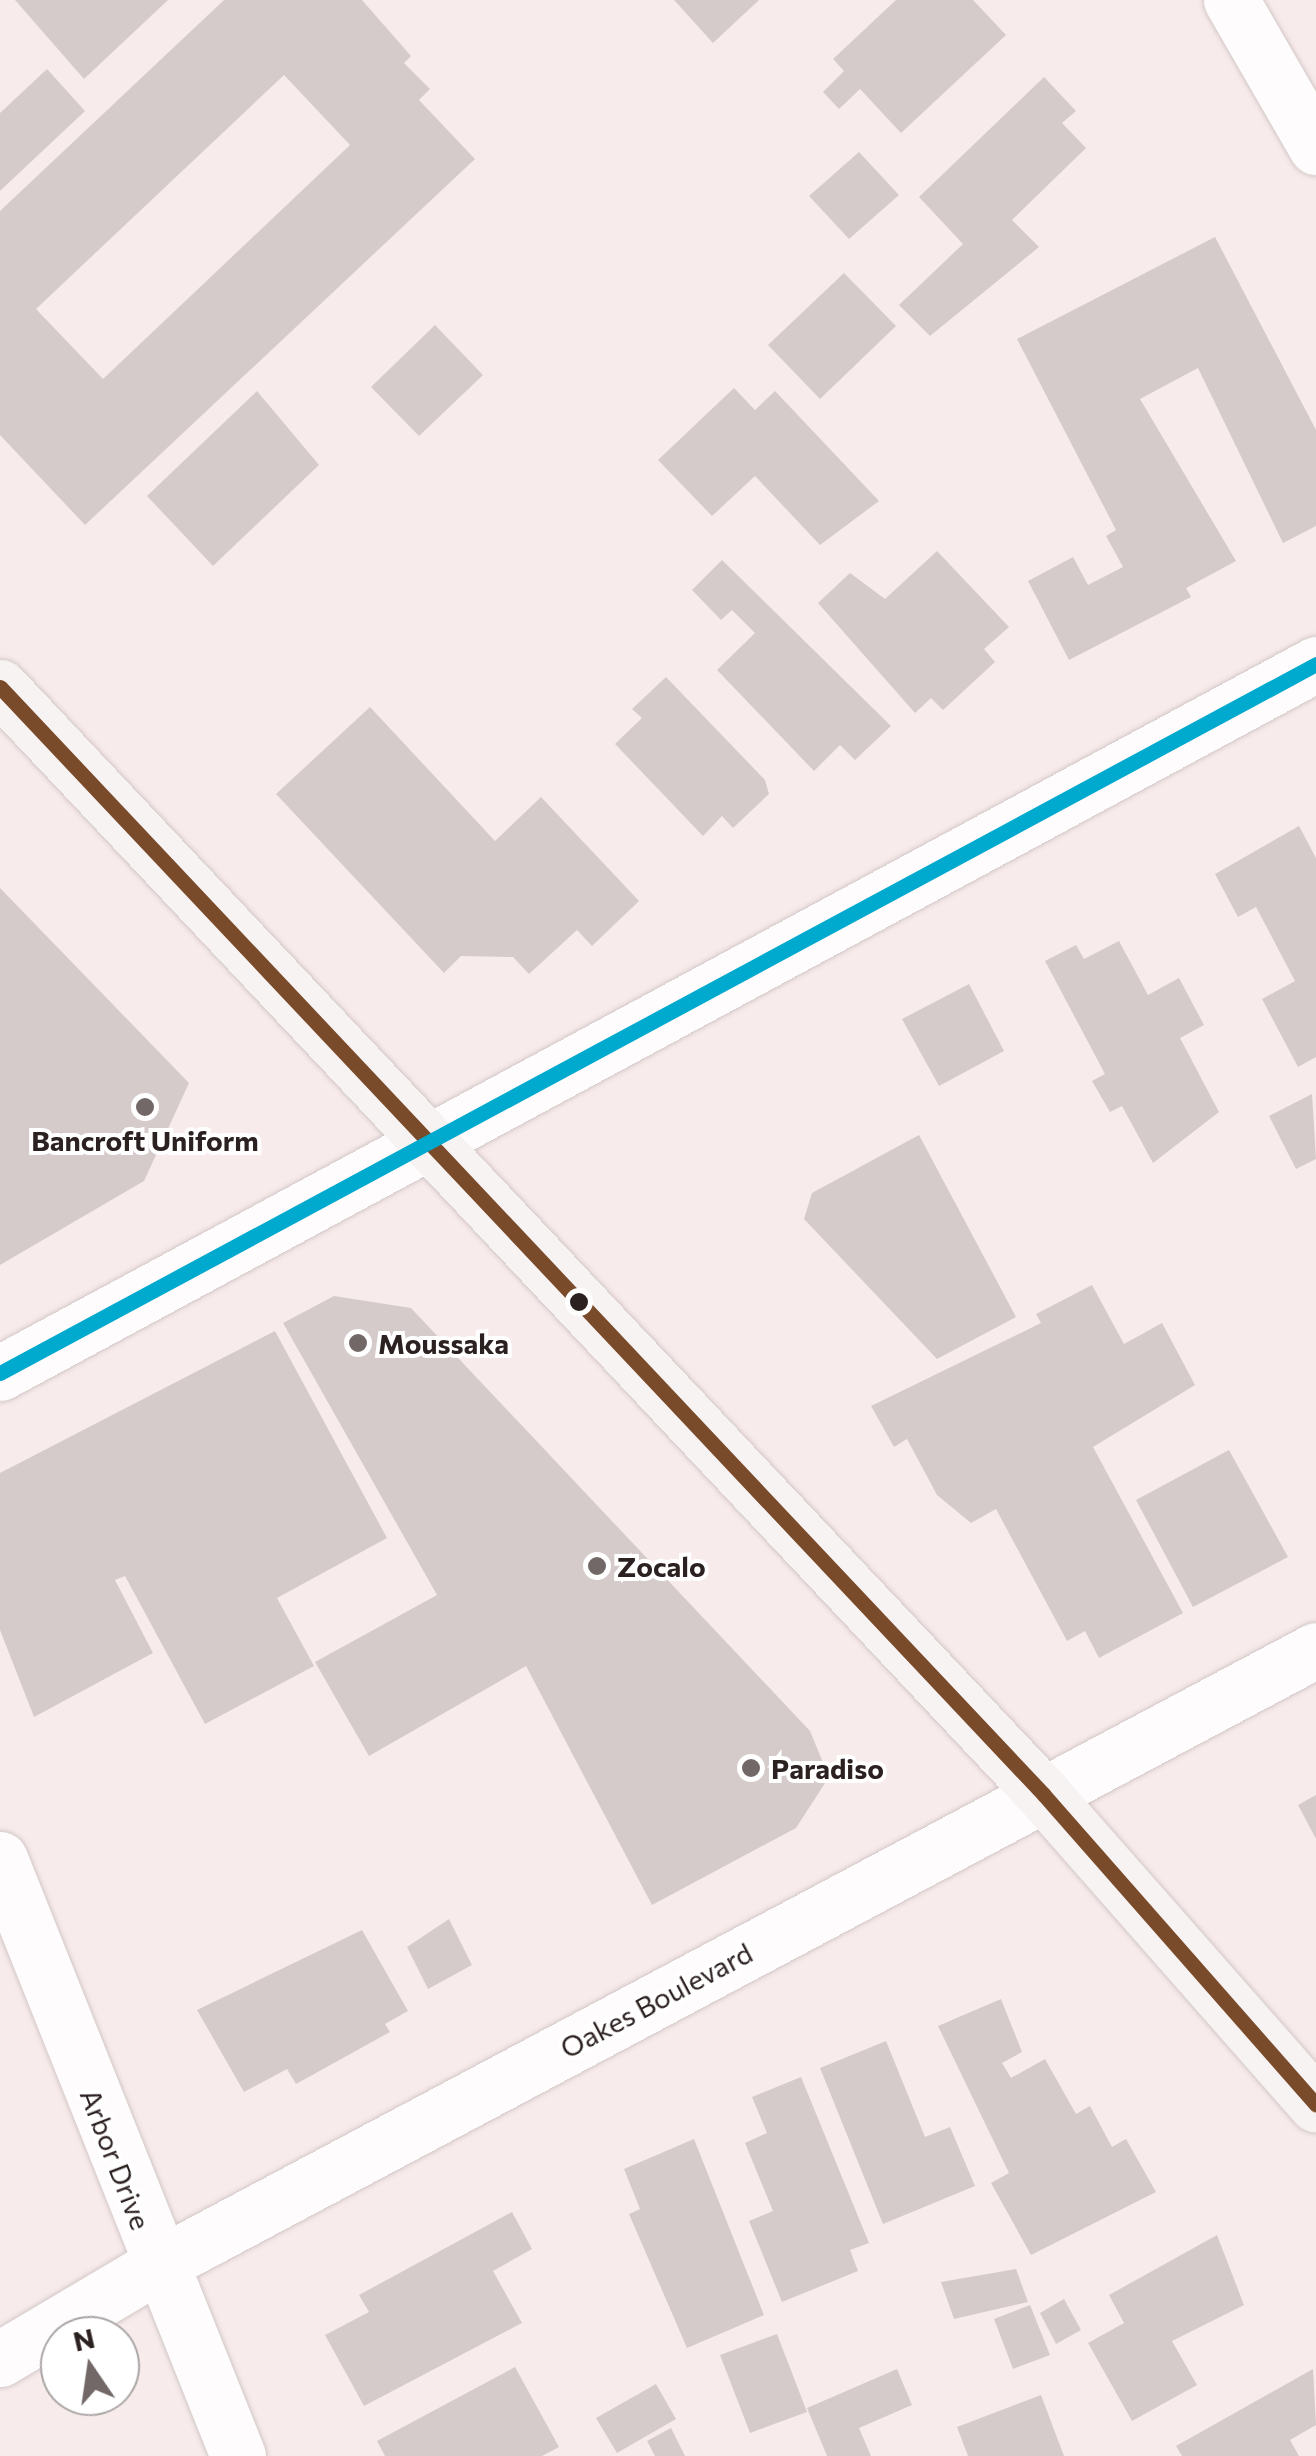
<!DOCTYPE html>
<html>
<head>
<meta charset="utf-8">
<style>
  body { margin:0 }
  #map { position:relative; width:1316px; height:2456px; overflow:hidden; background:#f8ebeb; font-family:Commissioner,sans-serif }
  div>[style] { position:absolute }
  .building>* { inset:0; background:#d6cbcb }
  .roads { filter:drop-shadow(0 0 2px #d2c7c7) drop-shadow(0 0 2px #d2c7c7) }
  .minor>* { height:55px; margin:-27.5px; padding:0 27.5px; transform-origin:27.5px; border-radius:27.5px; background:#fefcfc }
  .major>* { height:55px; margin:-27.5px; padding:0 27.5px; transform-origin:27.5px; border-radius:27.5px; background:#f8f3f3 }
  .bus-1>* { height:15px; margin:-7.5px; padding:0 7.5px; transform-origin:7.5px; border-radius:7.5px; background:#7a4b2a }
  .bus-2>* { height:15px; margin:-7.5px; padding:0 7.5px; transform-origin:7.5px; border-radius:7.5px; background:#00a9ce }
  .dots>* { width:28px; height:28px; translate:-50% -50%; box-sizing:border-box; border:5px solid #fff; border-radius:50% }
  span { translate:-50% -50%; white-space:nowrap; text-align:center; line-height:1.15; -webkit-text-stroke:8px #fff; paint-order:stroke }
  .poi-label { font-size:28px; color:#2c2121; font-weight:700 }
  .left { translate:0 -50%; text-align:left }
  .street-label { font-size:28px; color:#2c2121 }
  .north { position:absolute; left:40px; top:2316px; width:100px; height:100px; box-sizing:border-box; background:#fff; border:2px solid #aba6a6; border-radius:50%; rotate:347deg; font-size:28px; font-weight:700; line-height:40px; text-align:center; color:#2c2121 }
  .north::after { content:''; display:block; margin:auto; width:35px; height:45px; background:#736868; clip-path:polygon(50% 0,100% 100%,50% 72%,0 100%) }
</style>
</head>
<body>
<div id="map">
  <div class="building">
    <div style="clip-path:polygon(15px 0,168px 0,84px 79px)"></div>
    <div style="clip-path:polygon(evenodd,224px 0,362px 0,411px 56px,404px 63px,430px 89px,419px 100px,475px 159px,85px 525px,0 435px,0 211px,224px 0,284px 75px,350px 145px,103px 379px,36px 309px,284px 75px)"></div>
    <div style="clip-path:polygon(674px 0,759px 0,713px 43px)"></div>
    <div style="clip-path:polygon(896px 0,973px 0,1006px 35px,901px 133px,860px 89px,839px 109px,823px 92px,844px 71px,833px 59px)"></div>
    <div style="clip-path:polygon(47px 69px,85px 111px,0 191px,0 113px)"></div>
    <div style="clip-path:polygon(1044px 77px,1076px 111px,1062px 123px,1086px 148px,1012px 220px,1039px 247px,930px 336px,899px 305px,963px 244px,919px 197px)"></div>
    <div style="clip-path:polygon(859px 152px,899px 195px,849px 239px,809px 196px)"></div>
    <div style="clip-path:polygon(1215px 237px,1316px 430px,1316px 526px,1283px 543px,1198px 368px,1140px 399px,1236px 561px,1186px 588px,1191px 597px,1069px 660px,1028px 581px,1073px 557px,1088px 585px,1123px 567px,1106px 536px,1116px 530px,1017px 339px)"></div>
    <div style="clip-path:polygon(844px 273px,896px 326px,820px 399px,768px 345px)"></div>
    <div style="clip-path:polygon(435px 325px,483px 375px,419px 436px,371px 387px)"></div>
    <div style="clip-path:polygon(734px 388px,755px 410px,775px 391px,879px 501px,820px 545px,755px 476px,712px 516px,658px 460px)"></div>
    <div style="clip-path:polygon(257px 391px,319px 465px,213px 566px,147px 496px)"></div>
    <div style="clip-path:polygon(937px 551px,1009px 627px,984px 649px,995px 662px,943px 710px,931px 698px,915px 713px,818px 603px,850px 573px,885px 599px)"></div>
    <div style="clip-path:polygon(722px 560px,891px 726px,855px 760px,840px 745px,814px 771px,717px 670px,755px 633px,732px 610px,721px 620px,692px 590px)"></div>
    <div style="clip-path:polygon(666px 677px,765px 780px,769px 794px,733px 828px,722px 816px,703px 836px,615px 744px,642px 718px,632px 709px)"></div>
    <div style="clip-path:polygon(370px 707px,495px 841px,541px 797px,639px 901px,592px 946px,577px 930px,529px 974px,513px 957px,461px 956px,444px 973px,276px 794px)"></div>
    <div style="clip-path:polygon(1299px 826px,1316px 858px,1316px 1057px,1298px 1067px,1262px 999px,1295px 981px,1256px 907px,1238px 917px,1215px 874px)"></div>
    <div style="clip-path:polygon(0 888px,189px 1083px,144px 1181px,0 1265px)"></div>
    <div style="clip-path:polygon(1119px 941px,1148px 995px,1179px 978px,1204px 1025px,1180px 1038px,1219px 1112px,1153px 1163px,1122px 1106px,1110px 1112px,1092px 1081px,1105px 1074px,1045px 961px,1076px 945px,1084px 959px)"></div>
    <div style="clip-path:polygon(969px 984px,1004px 1051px,939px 1086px,902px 1019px)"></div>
    <div style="clip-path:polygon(1312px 1094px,1316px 1159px,1296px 1169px,1269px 1116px)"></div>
    <div style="clip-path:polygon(919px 1135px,1016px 1317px,937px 1359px,804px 1219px,812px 1193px)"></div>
    <div style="clip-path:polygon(1092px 1285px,1124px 1344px,1162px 1323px,1195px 1385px,1093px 1447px,1183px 1613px,1099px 1658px,1085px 1631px,1067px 1641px,996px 1509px,971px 1523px,937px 1495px,907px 1439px,894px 1447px,871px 1406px,1041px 1323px,1036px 1314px)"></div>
    <div style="clip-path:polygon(334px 1296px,411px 1308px,810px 1731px,829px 1777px,796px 1828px,652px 1905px,526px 1666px,369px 1756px,315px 1662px,437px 1595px,283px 1323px)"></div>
    <div style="clip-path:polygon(275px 1331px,387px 1538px,277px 1598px,314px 1666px,205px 1724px,125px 1576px,115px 1580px,153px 1653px,34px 1717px,0 1630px,0 1473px)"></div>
    <div style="clip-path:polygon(1229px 1450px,1288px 1557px,1193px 1607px,1136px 1500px)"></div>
    <div style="clip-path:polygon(1316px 1795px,1316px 1839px,1298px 1805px)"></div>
    <div style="clip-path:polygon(449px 1919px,472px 1965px,428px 1989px,407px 1947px)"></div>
    <div style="clip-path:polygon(362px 1930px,408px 2011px,385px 2024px,390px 2032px,296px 2084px,287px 2069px,244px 2092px,197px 2010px)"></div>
    <div style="clip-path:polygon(1001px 1999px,1022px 2052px,1002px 2063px,1011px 2078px,1045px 2059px,1076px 2114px,1090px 2106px,1112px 2147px,1126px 2139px,1156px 2192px,1031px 2255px,991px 2183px,1009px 2173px,938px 2026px)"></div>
    <div style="clip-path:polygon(886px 2041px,925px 2137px,950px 2127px,975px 2186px,883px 2224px,820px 2068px)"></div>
    <div style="clip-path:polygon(801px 2077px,869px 2243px,850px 2250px,858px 2271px,782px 2302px,749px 2221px,773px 2211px,745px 2143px,767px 2133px,752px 2097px)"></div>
    <div style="clip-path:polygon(694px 2139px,764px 2315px,687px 2348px,629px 2214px,640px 2209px,624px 2169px)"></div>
    <div style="clip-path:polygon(512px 2212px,532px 2249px,493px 2271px,522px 2323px,364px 2406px,325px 2335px,369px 2312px,359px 2295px)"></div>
    <div style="clip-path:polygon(1217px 2235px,1244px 2305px,1172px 2341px,1197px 2385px,1132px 2421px,1088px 2343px,1124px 2323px,1109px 2295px)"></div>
    <div style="clip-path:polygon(1016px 2269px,1028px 2302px,954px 2319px,941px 2282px)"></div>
    <div style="clip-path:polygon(1064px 2299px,1081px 2330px,1056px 2344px,1040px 2313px)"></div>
    <div style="clip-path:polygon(1030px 2305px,1050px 2355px,1013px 2369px,994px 2319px)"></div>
    <div style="clip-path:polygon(777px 2334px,807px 2412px,750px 2433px,720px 2355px)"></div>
    <div style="clip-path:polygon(515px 2367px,559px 2447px,542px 2456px,385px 2456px,377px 2441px)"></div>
    <div style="clip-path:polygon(897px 2369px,912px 2405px,859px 2428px,871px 2456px,827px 2456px,807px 2408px)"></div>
    <div style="clip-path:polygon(1313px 2369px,1316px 2425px,1290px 2440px,1299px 2456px,1182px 2456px,1176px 2446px)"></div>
    <div style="clip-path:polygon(656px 2384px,676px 2419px,617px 2453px,596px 2418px)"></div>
    <div style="clip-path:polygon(1041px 2395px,1064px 2456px,968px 2456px,957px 2427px)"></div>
    <div style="clip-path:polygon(671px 2428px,685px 2456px,655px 2456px,647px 2441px)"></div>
  </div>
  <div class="roads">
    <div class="minor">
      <div style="left:1231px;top:0;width:170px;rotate:60deg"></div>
      <div style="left:0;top:1373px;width:1495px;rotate:-28.31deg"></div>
      <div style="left:0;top:1859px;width:643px;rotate:68.26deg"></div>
      <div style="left:0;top:2359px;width:184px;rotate:-30.7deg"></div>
      <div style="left:158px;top:2265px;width:1311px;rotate:-27.97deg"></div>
    </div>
    <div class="major">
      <div style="left:0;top:687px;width:1522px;rotate:46.7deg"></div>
      <div style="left:1044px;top:1795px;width:412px;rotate:48.7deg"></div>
    </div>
  </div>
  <div class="bus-1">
    <div style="left:0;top:687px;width:1522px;rotate:46.7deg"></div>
    <div style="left:1044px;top:1795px;width:412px;rotate:48.7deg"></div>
  </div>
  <div class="bus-2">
    <div style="left:0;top:1373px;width:1495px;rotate:-28.31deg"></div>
  </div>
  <div class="dots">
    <div style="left:145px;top:1107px;background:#736868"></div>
    <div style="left:579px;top:1302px;background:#2c2121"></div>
    <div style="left:358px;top:1343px;background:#736868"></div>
    <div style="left:597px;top:1566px;background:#736868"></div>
    <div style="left:751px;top:1768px;background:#736868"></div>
  </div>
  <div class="poi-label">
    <span style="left:145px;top:1140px">Bancroft Uniform</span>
    <span class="left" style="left:378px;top:1343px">Moussaka</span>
    <span class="left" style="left:617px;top:1566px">Zocalo</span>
    <span class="left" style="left:771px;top:1768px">Paradiso</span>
  </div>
  <div class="street-label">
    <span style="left:656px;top:2000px;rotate:-28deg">Oakes Boulevard</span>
    <span style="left:116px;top:2159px;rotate:69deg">Arbor Drive</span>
  </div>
  <div class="north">N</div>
</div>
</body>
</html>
